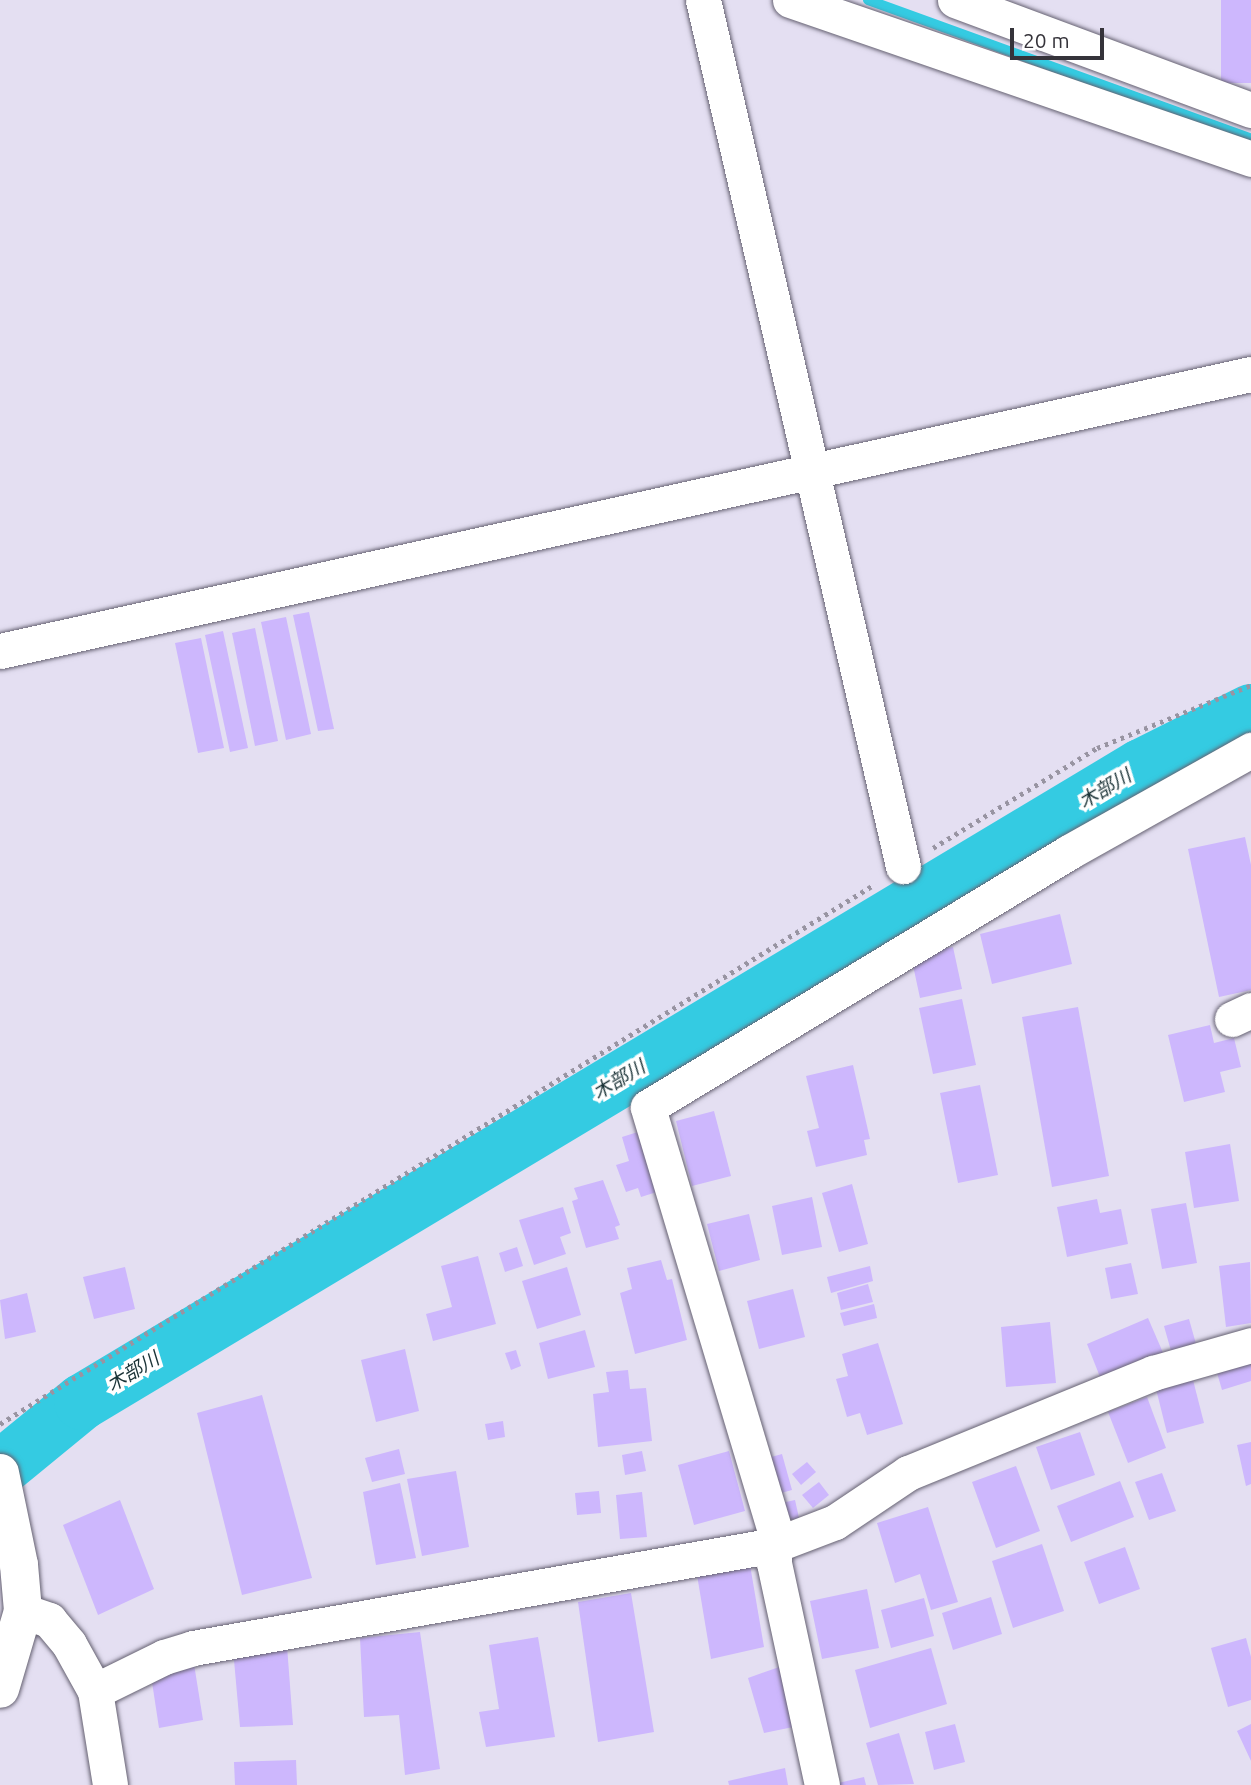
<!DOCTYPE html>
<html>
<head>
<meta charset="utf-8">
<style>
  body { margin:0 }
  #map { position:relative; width:1251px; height:1785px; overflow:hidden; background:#e4dff2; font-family:Ubuntu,"Noto Sans JP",sans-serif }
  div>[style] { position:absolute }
  .stream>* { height:10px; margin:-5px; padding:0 5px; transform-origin:5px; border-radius:5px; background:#34cbe2 }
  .river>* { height:56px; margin:-28px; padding:0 28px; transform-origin:28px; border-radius:28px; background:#34cbe2 }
  .building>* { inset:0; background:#cdb7fd }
  .path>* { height:4.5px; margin-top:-2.25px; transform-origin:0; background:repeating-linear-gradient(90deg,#9894a2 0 3.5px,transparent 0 8.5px) }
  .roads { filter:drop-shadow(0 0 2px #656171) drop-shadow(0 0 2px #656171) }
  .minor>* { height:35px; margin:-17.5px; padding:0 17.5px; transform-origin:17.5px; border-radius:17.5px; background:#fff }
  .major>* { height:38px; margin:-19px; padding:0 19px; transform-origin:19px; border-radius:19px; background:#fff }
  span { translate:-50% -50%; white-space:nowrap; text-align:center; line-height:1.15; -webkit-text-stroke:7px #fff; paint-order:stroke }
  .water-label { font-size:19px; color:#1a3236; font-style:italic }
  .scale { position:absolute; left:1010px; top:28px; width:94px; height:32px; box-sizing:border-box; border:4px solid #35333a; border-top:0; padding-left:9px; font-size:21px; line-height:24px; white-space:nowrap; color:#35333a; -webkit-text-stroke:5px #fff; paint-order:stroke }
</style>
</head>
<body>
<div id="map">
  <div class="stream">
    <div style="left:868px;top:0;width:407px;rotate:19.9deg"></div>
  </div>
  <div class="river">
    <div style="left:0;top:1469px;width:106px;rotate:-39.3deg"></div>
    <div style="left:82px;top:1402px;width:1235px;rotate:-30.95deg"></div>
    <div style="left:1141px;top:767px;width:123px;rotate:-26.6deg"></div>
  </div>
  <div class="building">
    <div style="clip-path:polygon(1221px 0,1251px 0,1251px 83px,1221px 83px)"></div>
    <div style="clip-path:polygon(309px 612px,334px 729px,318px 731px,293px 615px)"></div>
    <div style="clip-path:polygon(286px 617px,311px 734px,286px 740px,261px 622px)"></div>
    <div style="clip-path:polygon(255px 628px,278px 741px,255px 746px,232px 633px)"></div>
    <div style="clip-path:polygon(223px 631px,248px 748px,230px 752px,205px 635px)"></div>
    <div style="clip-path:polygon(201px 638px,224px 748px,198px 753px,175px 643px)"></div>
    <div style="clip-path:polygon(1245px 837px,1251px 865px,1251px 990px,1219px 997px,1188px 849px)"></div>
    <div style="clip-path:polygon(1060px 914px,1072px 964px,992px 984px,980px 934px)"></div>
    <div style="clip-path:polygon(953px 947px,962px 989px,920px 998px,911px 956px)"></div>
    <div style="clip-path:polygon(962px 999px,976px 1065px,933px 1074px,919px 1008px)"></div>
    <div style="clip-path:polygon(1078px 1007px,1109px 1176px,1052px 1187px,1022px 1017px)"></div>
    <div style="clip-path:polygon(1210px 1025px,1214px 1043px,1234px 1038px,1241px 1067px,1220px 1072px,1225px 1092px,1184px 1102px,1168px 1035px)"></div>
    <div style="clip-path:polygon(853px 1065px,870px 1139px,864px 1140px,867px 1155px,816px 1167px,807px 1131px,819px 1128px,806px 1076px)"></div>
    <div style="clip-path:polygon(980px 1085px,998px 1175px,958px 1183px,940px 1093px)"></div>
    <div style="clip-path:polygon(714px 1111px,731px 1176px,692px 1186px,676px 1121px)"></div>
    <div style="clip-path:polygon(644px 1130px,663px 1190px,641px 1197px,638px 1188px,626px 1192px,616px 1165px,629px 1161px,622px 1137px)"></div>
    <div style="clip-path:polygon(1230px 1144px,1239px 1201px,1194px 1208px,1185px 1152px)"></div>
    <div style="clip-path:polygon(603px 1180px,620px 1225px,615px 1227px,619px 1239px,586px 1248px,572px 1201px,578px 1199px,574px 1188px)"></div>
    <div style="clip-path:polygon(852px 1184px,868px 1244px,839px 1252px,822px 1193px)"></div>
    <div style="clip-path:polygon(812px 1197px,822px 1247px,782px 1255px,772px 1206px)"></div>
    <div style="clip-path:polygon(1097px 1199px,1100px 1213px,1121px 1209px,1128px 1244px,1067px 1257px,1057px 1207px)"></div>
    <div style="clip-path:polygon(1186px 1203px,1197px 1263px,1162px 1269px,1151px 1209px)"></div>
    <div style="clip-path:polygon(563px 1207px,571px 1233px,560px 1237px,566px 1254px,534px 1265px,519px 1220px)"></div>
    <div style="clip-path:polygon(749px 1214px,760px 1260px,719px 1271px,707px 1224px)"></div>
    <div style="clip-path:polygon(517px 1247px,523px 1266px,505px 1272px,499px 1253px)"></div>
    <div style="clip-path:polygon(478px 1256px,496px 1324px,433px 1341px,426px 1314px,452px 1307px,441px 1266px)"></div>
    <div style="clip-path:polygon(661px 1260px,667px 1280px,672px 1279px,687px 1340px,635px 1354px,620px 1293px,632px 1289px,627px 1268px)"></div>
    <div style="clip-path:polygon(1250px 1262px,1251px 1323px,1226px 1327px,1219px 1266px)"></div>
    <div style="clip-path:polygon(1131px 1263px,1138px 1294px,1111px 1299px,1105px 1268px)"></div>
    <div style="clip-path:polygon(870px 1266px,873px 1281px,831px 1293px,827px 1277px)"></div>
    <div style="clip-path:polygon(125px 1267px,135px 1309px,94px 1319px,83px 1277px)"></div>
    <div style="clip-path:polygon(567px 1267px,581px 1315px,537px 1329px,522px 1281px)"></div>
    <div style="clip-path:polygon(868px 1284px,873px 1302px,841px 1310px,837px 1293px)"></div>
    <div style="clip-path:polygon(793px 1289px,805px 1337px,759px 1349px,747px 1301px)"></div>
    <div style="clip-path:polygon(27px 1293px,36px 1332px,5px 1339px,0 1300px)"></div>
    <div style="clip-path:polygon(874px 1304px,877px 1318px,844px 1326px,840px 1313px)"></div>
    <div style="clip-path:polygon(1148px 1318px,1164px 1355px,1102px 1382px,1087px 1344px)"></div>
    <div style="clip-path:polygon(1189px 1319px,1196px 1344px,1171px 1351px,1164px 1326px)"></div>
    <div style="clip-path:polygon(1050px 1322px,1056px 1383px,1006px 1387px,1001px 1327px)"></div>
    <div style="clip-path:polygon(585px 1330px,595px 1367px,548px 1379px,539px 1343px)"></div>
    <div style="clip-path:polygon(878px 1343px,903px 1424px,867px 1435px,860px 1413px,847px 1417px,836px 1379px,848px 1376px,842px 1354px)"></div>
    <div style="clip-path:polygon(405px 1349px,419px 1411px,376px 1422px,361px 1360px)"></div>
    <div style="clip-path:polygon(516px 1350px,521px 1366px,511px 1370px,505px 1353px)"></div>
    <div style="clip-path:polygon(1251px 1358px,1251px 1381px,1222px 1390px,1215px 1366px)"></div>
    <div style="clip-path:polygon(628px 1370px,630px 1389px,646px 1388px,652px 1441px,598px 1447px,593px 1394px,609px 1392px,606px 1372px)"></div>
    <div style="clip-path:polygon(1192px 1376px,1204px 1423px,1167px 1433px,1155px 1385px)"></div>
    <div style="clip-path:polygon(262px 1395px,312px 1578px,242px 1595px,197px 1413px)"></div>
    <div style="clip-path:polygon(1147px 1397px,1166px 1448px,1128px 1463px,1108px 1412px)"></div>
    <div style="clip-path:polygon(503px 1421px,505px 1437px,488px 1440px,485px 1424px)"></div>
    <div style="clip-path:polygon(1080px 1432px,1095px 1475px,1051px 1490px,1036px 1447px)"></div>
    <div style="clip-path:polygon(1251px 1442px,1251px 1484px,1246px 1486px,1237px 1445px)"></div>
    <div style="clip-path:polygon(399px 1449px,405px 1474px,372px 1482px,365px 1458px)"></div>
    <div style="clip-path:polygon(642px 1451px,646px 1471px,625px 1475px,622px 1455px)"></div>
    <div style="clip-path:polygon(729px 1451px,745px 1511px,694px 1525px,678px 1465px)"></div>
    <div style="clip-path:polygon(782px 1454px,792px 1490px,774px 1495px,764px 1459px)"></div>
    <div style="clip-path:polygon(807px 1462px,816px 1472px,801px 1485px,792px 1474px)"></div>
    <div style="clip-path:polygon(1016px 1466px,1040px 1531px,996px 1548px,972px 1482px)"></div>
    <div style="clip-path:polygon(456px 1471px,469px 1547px,422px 1556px,407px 1479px)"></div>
    <div style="clip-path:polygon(1162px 1473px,1176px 1511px,1149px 1520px,1135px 1482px)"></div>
    <div style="clip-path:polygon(1120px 1481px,1134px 1517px,1071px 1542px,1057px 1506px)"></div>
    <div style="clip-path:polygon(819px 1482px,829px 1495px,813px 1508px,802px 1495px)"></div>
    <div style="clip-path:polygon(400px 1483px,416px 1558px,376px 1565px,363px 1492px)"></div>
    <div style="clip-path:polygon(599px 1491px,601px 1513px,577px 1515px,575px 1493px)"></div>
    <div style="clip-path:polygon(642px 1492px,647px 1537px,620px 1539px,616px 1495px)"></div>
    <div style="clip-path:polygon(120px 1500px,154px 1589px,98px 1615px,63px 1525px)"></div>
    <div style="clip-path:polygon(795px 1500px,799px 1518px,780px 1522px,777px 1504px)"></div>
    <div style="clip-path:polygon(928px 1507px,958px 1602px,931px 1610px,920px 1574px,895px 1583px,877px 1523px)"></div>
    <div style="clip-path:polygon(1042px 1544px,1064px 1611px,1013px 1628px,992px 1561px)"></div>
    <div style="clip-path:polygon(1125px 1547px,1140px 1589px,1099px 1604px,1084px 1562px)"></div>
    <div style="clip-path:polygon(750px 1565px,764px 1647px,711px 1659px,697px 1575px)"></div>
    <div style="clip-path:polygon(867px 1589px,879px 1648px,822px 1659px,810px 1601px)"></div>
    <div style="clip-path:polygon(631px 1593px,654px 1732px,598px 1742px,578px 1602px)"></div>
    <div style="clip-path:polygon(991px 1597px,1002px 1634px,953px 1650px,942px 1613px)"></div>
    <div style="clip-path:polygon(924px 1598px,934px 1636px,891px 1648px,881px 1610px)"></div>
    <div style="clip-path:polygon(420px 1632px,440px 1769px,405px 1775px,399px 1715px,364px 1717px,360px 1638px)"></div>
    <div style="clip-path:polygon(538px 1637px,555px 1737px,486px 1747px,479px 1712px,499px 1709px,489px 1645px)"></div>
    <div style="clip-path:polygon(1246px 1638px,1251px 1657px,1251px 1700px,1228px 1707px,1211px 1648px)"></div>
    <div style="clip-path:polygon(287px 1646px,293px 1725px,240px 1727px,233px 1649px)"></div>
    <div style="clip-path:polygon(931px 1648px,947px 1704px,870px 1728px,855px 1670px)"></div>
    <div style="clip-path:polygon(194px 1664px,203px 1720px,159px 1728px,150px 1669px)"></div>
    <div style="clip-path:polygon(782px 1666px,798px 1726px,764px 1733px,748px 1678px)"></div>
    <div style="clip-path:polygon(955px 1724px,965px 1762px,934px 1770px,925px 1732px)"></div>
    <div style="clip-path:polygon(1251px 1724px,1251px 1761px,1237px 1731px)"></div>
    <div style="clip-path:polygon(899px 1733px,914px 1784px,878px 1785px,866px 1743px)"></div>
    <div style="clip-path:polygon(296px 1760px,297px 1785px,235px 1785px,234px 1762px)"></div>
    <div style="clip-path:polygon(785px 1768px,788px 1785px,729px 1785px,728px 1781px)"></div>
    <div style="clip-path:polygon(864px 1777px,866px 1785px,835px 1785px,834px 1784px)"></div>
  </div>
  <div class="path">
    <div style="left:933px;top:848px;width:192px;rotate:-31.4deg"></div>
    <div style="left:1097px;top:748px;width:166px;rotate:-22.2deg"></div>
    <div style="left:0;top:1424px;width:1028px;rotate:-31.68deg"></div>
  </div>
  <div class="roads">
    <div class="minor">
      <div style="left:703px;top:0;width:889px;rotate:77deg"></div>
      <div style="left:790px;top:0;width:488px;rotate:19deg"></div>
      <div style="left:955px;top:0;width:316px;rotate:20.4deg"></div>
      <div style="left:0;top:651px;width:1281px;rotate:-12.49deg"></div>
      <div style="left:1232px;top:1019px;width:21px;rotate:-25deg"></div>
      <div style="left:23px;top:1611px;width:28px;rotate:19deg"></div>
      <div style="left:49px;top:1620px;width:31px;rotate:50deg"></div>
      <div style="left:69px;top:1644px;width:54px;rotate:61deg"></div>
      <div style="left:95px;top:1691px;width:95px;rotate:80.9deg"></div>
      <div style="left:95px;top:1691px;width:77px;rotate:-26.2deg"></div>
      <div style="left:164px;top:1657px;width:30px;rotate:-17deg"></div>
      <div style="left:193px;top:1648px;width:591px;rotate:-10.04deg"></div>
      <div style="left:775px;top:1545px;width:64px;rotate:-21deg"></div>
      <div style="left:835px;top:1522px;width:88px;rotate:-33.9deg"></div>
      <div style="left:908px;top:1473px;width:265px;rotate:-22.2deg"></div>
      <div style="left:1153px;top:1373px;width:102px;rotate:-15.9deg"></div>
      <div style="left:822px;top:1785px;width:227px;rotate:-102.2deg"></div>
      <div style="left:774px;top:1563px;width:35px;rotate:-90deg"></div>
      <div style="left:774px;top:1528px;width:439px;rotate:-106.7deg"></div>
      <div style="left:648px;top:1107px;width:492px;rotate:-31.2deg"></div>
      <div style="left:1069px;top:852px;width:209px;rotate:-29.3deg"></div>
    </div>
    <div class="major">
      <div style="left:0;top:1473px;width:94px;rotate:78.3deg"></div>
      <div style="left:19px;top:1565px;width:46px;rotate:85deg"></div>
      <div style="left:23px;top:1611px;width:81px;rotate:106.4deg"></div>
    </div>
  </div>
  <div class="water-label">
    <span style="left:1105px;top:789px;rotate:-31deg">木部川</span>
    <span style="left:619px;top:1080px;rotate:-31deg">木部川</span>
    <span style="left:133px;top:1372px;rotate:-31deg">木部川</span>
  </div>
  <div class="scale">20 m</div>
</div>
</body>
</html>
